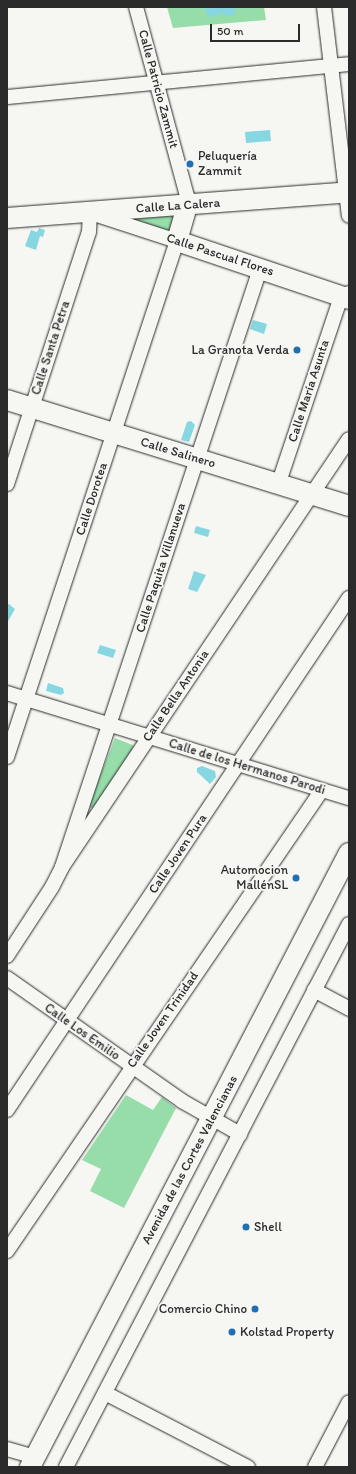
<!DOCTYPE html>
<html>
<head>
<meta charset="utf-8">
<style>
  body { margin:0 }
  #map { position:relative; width:356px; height:1474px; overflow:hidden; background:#f6f6f2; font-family:Itim,sans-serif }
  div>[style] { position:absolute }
  .green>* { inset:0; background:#96ddaa }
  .water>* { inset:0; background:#87d7e3 }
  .roads { filter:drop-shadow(0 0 1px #2b2b2b) drop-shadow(0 0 1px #2b2b2b) }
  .street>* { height:14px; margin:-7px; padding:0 7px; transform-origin:7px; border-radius:7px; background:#f6f6f2 }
  .secondary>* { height:20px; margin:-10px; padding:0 10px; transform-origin:10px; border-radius:10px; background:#f6f6f2 }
  .dots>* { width:11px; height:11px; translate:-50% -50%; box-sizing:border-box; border:2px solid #f6f6f2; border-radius:50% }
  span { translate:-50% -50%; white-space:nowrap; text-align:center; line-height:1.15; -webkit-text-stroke:3.5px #f6f6f2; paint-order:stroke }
  .street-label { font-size:13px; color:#2b2b2b }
  .poi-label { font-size:13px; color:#2b2b2b }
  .left { translate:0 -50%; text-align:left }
  .right { translate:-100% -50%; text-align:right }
  .frame { position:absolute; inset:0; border:8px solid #2b2b2b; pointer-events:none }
  .scale { position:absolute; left:210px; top:24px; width:90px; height:18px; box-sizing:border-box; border:2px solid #2b2b2b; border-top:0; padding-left:5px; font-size:12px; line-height:14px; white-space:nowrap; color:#2b2b2b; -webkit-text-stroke:3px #f6f6f2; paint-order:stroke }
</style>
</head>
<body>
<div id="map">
  <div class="green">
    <div style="clip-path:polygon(167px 7px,264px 7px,266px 20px,173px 28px)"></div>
    <div style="clip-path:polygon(176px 213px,172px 233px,127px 218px)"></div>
    <div style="clip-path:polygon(115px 738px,135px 746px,94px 808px,91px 808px,89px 805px)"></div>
    <div style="clip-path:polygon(126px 1095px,153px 1110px,162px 1097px,176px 1108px,124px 1208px,90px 1191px,101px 1169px,82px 1160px)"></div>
  </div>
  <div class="water">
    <div style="clip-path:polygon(205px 7px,235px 7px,236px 11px,231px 17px,221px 13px,212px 18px,206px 13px)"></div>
    <div style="clip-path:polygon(270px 130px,271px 141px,246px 143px,245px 132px)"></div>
    <div style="clip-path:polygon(39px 228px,45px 230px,43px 237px,40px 236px,36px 250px,25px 246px,31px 230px,37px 232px)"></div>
    <div style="clip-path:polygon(253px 320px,267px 324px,264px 334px,250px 329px)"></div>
    <div style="clip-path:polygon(187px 422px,191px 421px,195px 425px,189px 442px,181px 440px)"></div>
    <div style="clip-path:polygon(196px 526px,210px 530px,208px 537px,194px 533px)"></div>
    <div style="clip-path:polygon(194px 571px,206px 575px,197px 592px,188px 589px)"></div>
    <div style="clip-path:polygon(9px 604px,15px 609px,7px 623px,7px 605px)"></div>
    <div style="clip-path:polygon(100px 645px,116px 650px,113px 658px,97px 653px)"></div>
    <div style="clip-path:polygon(48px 683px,63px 688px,64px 693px,61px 695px,46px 691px)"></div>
    <div style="clip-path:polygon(202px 766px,215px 771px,216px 777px,210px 784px,197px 772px,197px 768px)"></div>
  </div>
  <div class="roads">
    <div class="street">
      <div style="left:136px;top:7px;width:196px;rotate:74.9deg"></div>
      <div style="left:187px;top:196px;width:10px;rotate:90deg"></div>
      <div style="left:324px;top:7px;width:210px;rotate:83.2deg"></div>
      <div style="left:7px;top:97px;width:344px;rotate:-5.5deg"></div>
      <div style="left:7px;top:484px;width:265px;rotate:-72deg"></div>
      <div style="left:89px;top:232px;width:20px;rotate:-87deg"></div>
      <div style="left:278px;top:485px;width:198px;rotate:-71.5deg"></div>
      <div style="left:341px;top:297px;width:9px;rotate:-27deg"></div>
      <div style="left:7px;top:693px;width:358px;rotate:17.1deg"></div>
      <div style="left:7px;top:757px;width:543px;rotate:-71.77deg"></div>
      <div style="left:177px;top:241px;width:87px;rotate:-162deg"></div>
      <div style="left:62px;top:867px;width:630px;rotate:-71.68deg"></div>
      <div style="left:7px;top:956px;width:82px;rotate:-56.9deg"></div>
      <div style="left:52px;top:887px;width:22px;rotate:-63deg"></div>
      <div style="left:62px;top:867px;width:515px;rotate:-56.16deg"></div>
      <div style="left:7px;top:978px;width:214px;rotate:35.1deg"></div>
      <div style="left:182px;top:1101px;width:67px;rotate:29.6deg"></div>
      <div style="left:314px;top:990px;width:40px;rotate:28deg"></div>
      <div style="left:7px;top:1110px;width:616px;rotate:-56.26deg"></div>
      <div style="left:7px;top:1251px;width:558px;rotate:-55.66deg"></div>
      <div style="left:105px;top:1393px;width:161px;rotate:27.4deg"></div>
      <div style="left:7px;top:1449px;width:29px;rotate:16deg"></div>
      <div style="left:66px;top:1467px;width:612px;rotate:-62.47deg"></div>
      <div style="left:315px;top:1467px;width:73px;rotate:-62.4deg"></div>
    </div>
    <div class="secondary">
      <div style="left:187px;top:206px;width:36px;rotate:106deg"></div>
      <div style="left:177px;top:241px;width:182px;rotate:18.6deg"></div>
      <div style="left:7px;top:218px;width:343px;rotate:-4.3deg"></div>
      <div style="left:7px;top:400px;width:358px;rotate:17.2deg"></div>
      <div style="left:30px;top:1467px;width:692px;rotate:-62.55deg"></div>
    </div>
  </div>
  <div class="dots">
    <div style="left:190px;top:164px;background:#1f6fb2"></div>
    <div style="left:297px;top:350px;background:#1f6fb2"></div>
    <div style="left:296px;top:878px;background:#1f6fb2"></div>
    <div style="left:246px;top:1227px;background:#1f6fb2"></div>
    <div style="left:255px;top:1309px;background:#1f6fb2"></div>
    <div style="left:232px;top:1332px;background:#1f6fb2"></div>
  </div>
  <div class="street-label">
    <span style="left:158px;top:89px;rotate:75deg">Calle Patricio Zammit</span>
    <span style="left:178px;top:206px;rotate:-4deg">Calle La Calera</span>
    <span style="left:220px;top:255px;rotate:18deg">Calle Pascual Flores</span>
    <span style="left:51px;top:348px;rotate:-72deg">Calle Santa Petra</span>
    <span style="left:309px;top:391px;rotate:-72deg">Calle María Asunta</span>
    <span style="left:178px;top:453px;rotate:17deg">Calle Salinero</span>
    <span style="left:92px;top:499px;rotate:-72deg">Calle Dorotea</span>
    <span style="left:161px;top:568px;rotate:-72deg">Calle Paquita Villanueva</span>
    <span style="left:176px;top:696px;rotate:-56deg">Calle Bella Antonia</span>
    <span style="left:247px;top:767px;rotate:17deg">Calle de los Hermanos Parodi</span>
    <span style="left:178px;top:854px;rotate:-56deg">Calle Joven Pura</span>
    <span style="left:163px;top:1020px;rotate:-55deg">Calle Joven Trinidad</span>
    <span style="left:82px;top:1032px;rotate:35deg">Calle Los Emilio</span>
    <span style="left:190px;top:1160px;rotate:-62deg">Avenida de las Cortes Valencianas</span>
  </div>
  <div class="poi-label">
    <span class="left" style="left:198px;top:164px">Peluquería<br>Zammit</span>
    <span class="right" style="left:289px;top:350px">La Granota Verda</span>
    <span class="right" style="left:288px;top:878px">Automocion<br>MallénSL</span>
    <span class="left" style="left:254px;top:1227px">Shell</span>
    <span class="right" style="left:247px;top:1309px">Comercio Chino</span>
    <span class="left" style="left:240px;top:1332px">Kolstad Property</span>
  </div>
  <div class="frame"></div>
  <div class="scale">50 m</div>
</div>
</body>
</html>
